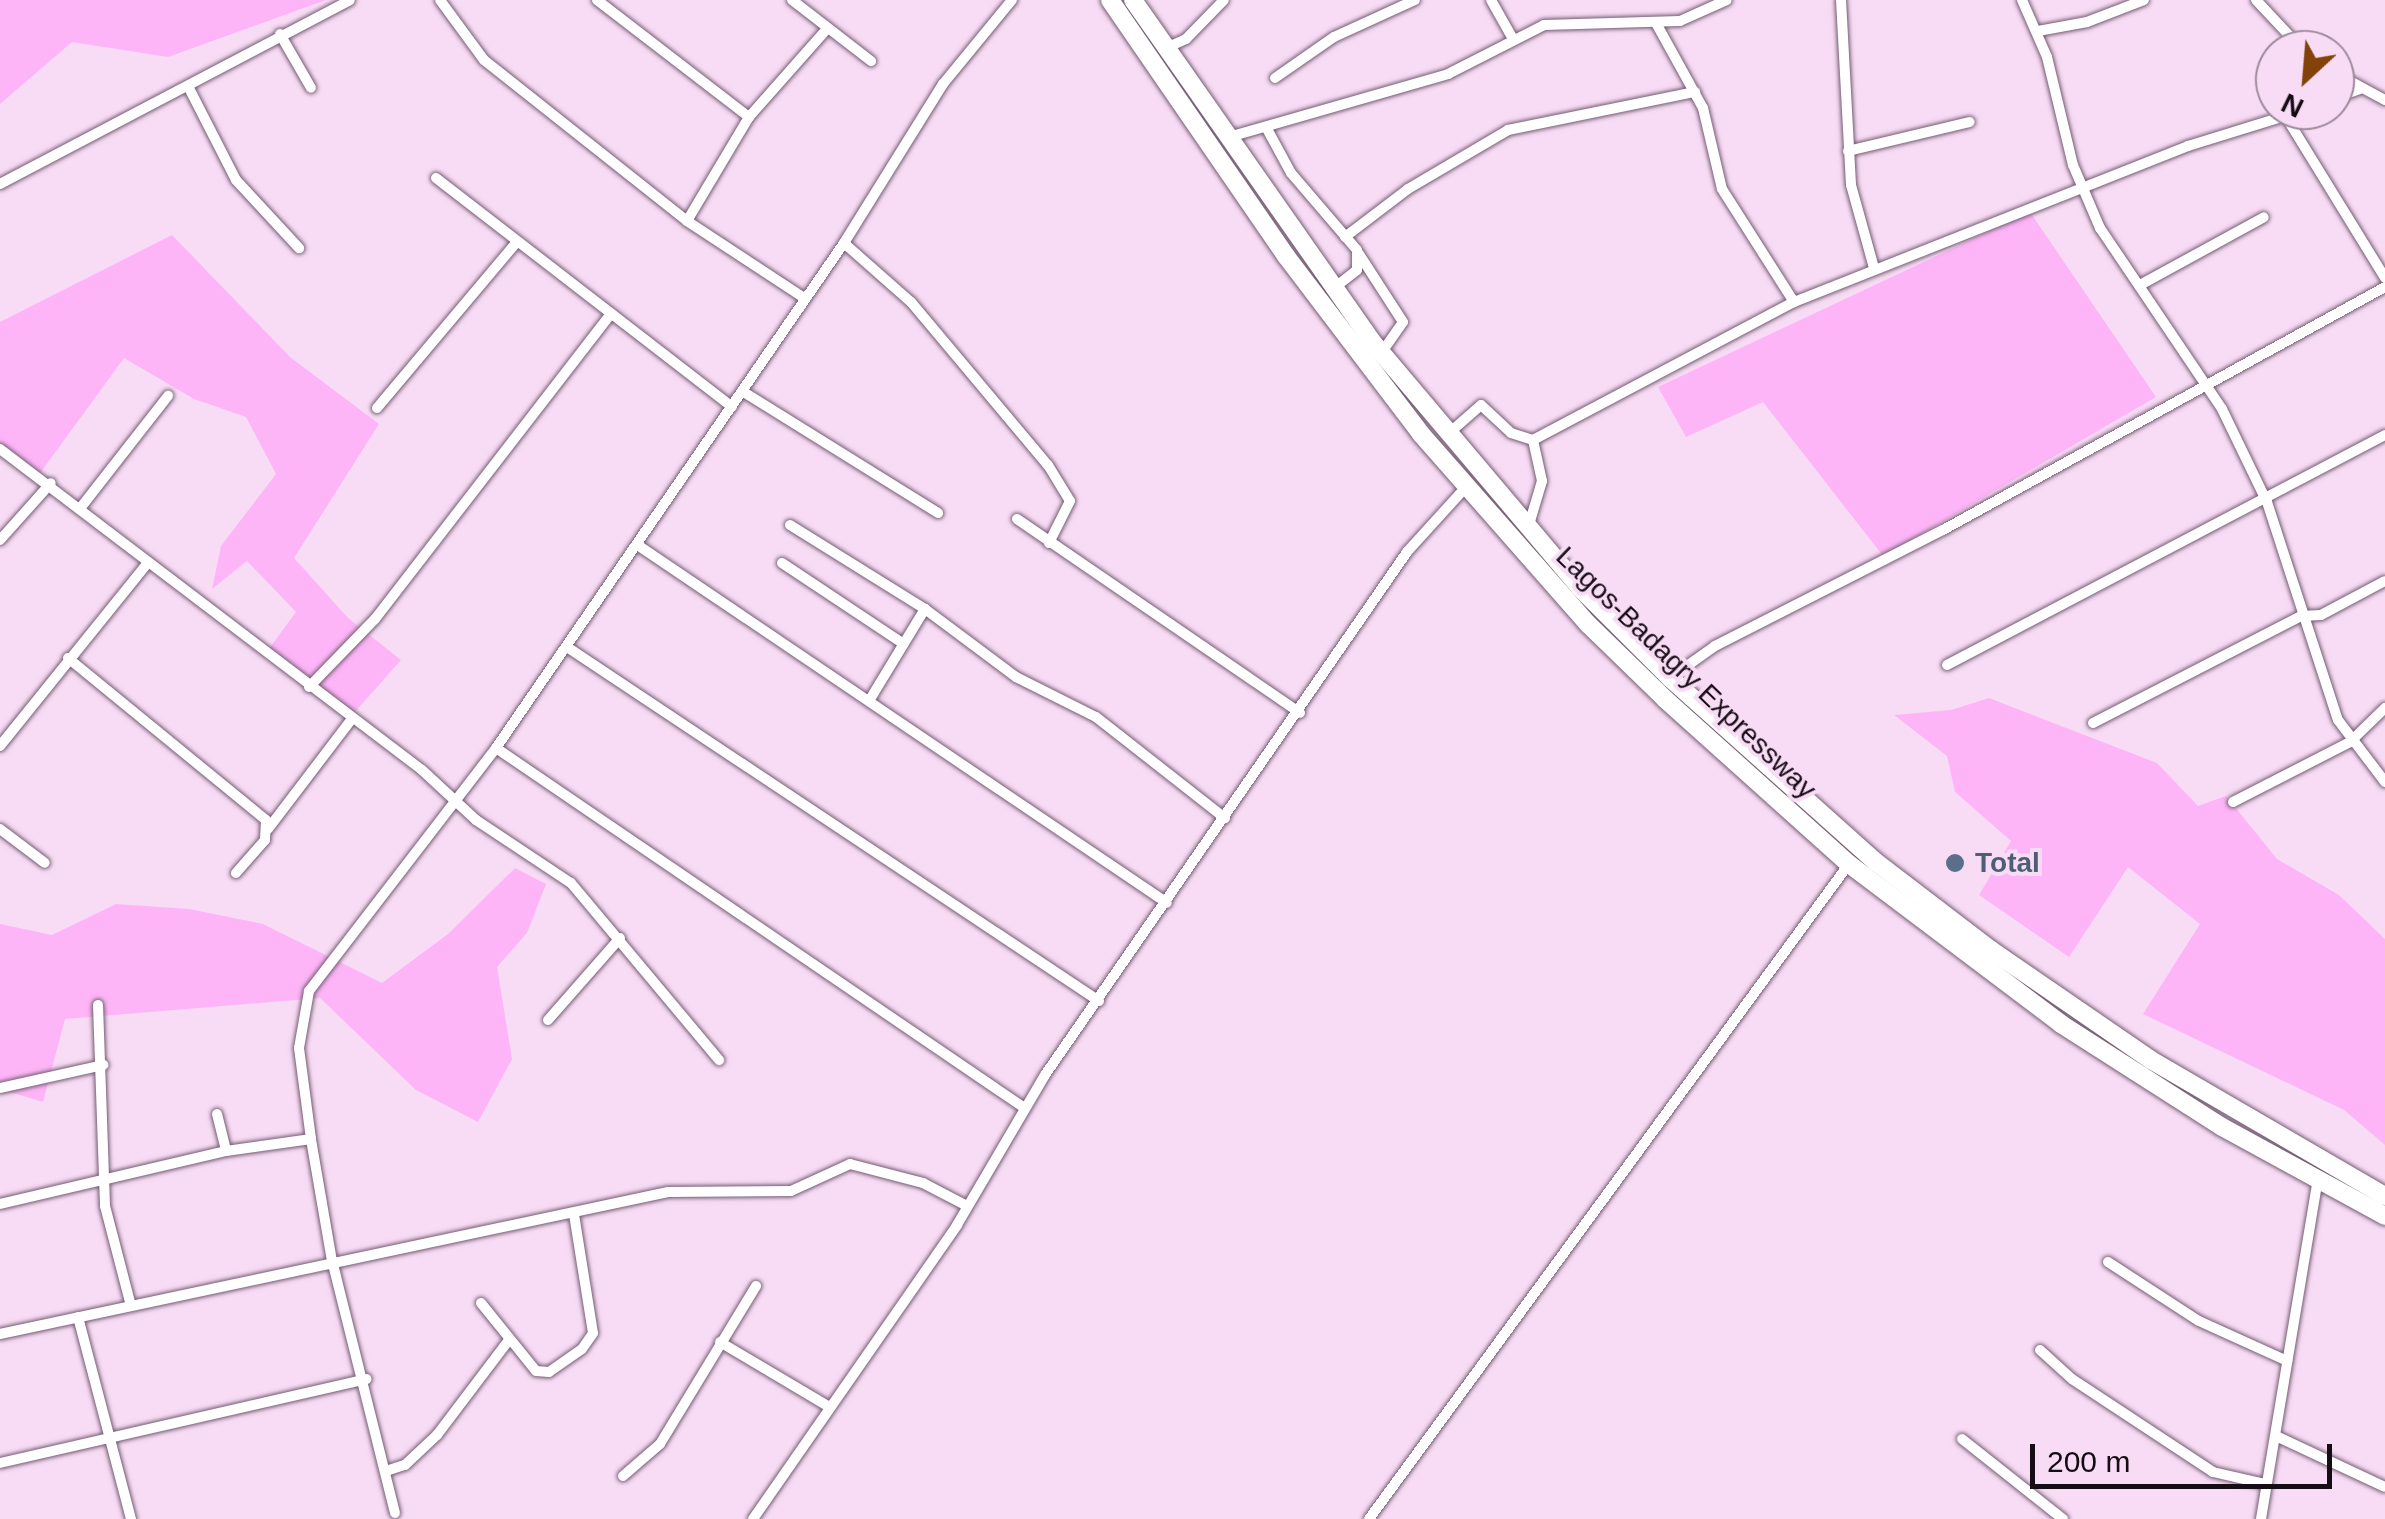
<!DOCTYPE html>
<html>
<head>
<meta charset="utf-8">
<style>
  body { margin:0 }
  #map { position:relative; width:2385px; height:1519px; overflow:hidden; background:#f8dcf5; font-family:Helvetica,sans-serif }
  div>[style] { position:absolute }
  .green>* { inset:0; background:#feb5f8 }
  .roads { filter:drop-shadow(0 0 2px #745c72) drop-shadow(0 0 2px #745c72) }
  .minor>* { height:10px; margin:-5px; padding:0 5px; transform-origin:5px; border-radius:5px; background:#fff }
  .trunk>* { height:18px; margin:-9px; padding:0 9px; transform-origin:9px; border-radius:9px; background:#fff }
  .dots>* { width:28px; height:28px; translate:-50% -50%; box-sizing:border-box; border:5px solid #f8dcf5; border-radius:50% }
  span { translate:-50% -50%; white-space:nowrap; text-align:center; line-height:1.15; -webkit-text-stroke:8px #f8dcf5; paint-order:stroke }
  .street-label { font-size:28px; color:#160c15 }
  .service-label { font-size:28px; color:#4e5e75; font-weight:700 }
  .left { translate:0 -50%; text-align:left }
  .north { position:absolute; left:2255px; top:30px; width:100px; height:100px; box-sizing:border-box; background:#f8dcf5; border:2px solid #9e899b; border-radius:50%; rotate:206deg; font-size:28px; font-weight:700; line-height:40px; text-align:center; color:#160c15 }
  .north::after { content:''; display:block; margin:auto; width:35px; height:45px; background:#82420a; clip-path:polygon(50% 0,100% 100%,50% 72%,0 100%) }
  .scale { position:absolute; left:2030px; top:1444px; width:302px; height:45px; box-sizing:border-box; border:5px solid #160c15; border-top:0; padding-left:12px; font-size:30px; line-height:35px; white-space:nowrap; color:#160c15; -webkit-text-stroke:8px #f8dcf5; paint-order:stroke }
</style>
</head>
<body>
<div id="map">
  <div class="green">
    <div style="clip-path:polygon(0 0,326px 0,168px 57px,72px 42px,0 104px)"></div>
    <div style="clip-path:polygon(2030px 212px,2156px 397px,1883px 556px,1763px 402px,1686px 437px,1658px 387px)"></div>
    <div style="clip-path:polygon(172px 235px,290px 357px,379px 424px,294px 558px,348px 618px,401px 660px,354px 713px,268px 650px,296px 612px,247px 561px,212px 589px,221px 546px,276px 474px,246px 417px,194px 399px,124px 358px,38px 476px,0 450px,0 322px)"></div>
    <div style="clip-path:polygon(1989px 698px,2157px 763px,2198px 806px,2226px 796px,2277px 859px,2339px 895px,2385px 939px,2385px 1145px,2344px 1110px,2143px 1014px,2200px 924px,2128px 867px,2069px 957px,1979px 895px,2011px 841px,1955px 792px,1947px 756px,1894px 715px,1951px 710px)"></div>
    <div style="clip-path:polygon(515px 868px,546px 884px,527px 933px,497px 967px,512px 1059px,478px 1122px,416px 1090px,320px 998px,65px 1019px,43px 1102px,0 1089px,0 924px,52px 935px,116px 904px,189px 909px,263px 924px,382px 983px,448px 934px)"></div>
  </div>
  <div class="roads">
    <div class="minor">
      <div style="left:440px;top:0;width:74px;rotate:53.7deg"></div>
      <div style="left:484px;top:60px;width:259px;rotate:38.4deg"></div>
      <div style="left:687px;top:221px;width:140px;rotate:33.3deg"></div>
      <div style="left:597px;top:0;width:192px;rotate:37.6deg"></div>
      <div style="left:749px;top:117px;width:116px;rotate:-48.5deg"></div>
      <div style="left:792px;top:0;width:100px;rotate:37.7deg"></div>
      <div style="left:1491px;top:0;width:45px;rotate:60.6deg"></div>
      <div style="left:1841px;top:0;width:185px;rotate:86.9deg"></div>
      <div style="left:1851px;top:185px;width:86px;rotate:74.5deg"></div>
      <div style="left:2022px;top:0;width:62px;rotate:66.3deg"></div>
      <div style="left:2047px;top:57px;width:111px;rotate:76.5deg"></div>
      <div style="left:2073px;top:165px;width:69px;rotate:66.8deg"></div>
      <div style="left:2100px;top:228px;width:218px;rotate:56deg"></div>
      <div style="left:2222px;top:409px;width:103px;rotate:64.2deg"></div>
      <div style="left:2267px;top:502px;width:229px;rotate:72deg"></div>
      <div style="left:2338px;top:720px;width:78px;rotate:52.8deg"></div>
      <div style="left:2256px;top:0;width:69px;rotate:46.8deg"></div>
      <div style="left:1656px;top:23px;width:97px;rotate:61.1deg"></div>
      <div style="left:1703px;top:108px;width:83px;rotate:76.8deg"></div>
      <div style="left:1722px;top:189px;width:134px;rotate:57.5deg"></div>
      <div style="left:2038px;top:31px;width:50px;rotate:-10.4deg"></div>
      <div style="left:2087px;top:22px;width:61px;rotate:-21.1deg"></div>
      <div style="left:280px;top:34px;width:62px;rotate:60.1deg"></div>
      <div style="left:1166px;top:48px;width:22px;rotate:-24deg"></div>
      <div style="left:1186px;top:39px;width:54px;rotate:-45.7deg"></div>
      <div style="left:2335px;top:73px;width:57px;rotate:28.4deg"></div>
      <div style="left:1275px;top:78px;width:72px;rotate:-34.8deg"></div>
      <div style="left:1334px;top:37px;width:89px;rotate:-24.6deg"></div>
      <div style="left:190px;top:90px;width:101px;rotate:62.9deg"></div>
      <div style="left:236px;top:180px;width:93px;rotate:47.2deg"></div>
      <div style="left:2335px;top:98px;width:27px;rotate:-20deg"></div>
      <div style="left:2286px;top:117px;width:189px;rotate:58.4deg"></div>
      <div style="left:1266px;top:127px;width:52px;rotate:61.5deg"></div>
      <div style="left:1291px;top:173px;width:101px;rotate:49.4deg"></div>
      <div style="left:1357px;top:250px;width:20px;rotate:90deg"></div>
      <div style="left:1357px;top:270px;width:31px;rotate:142deg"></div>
      <div style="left:1229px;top:137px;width:228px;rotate:-16deg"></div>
      <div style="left:1448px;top:74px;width:108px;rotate:-27deg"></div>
      <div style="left:1544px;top:25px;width:136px;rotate:-1.7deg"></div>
      <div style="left:1680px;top:21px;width:51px;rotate:-24.1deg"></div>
      <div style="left:1848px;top:151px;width:125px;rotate:-13.4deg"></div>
      <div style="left:436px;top:178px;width:374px;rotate:37.7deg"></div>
      <div style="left:0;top:184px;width:395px;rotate:-27.7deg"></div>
      <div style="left:687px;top:221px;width:121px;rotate:-59.2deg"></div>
      <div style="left:1345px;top:237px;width:79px;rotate:-37.3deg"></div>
      <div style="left:1408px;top:189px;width:116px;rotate:-30.5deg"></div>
      <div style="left:1508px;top:130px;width:191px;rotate:-11.5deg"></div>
      <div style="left:844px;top:243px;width:89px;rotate:41.4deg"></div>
      <div style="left:911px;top:302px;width:213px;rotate:50deg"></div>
      <div style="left:1048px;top:465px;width:42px;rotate:58.6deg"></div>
      <div style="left:1070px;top:501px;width:47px;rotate:116.6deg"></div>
      <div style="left:1359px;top:254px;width:81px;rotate:57.1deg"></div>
      <div style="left:1403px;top:322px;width:38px;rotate:125deg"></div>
      <div style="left:2140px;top:285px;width:141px;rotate:-28.7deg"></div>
      <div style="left:742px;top:391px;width:231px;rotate:31.9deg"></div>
      <div style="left:377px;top:408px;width:217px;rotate:-49.9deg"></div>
      <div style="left:1448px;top:434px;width:44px;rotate:-41.3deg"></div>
      <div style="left:1481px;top:405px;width:41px;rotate:43deg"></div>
      <div style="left:1511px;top:433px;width:23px;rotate:18deg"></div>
      <div style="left:1533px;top:440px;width:295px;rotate:-27.9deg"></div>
      <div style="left:1794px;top:302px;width:424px;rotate:-21.6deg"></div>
      <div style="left:2188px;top:146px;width:121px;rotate:-17.2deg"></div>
      <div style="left:0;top:449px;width:530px;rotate:37.26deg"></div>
      <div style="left:422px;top:770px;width:74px;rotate:42.8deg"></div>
      <div style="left:476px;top:820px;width:114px;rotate:33.6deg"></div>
      <div style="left:571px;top:883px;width:231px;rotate:50.1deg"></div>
      <div style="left:82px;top:506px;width:140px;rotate:-52deg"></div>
      <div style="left:1017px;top:519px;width:343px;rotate:34.4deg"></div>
      <div style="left:790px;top:525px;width:159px;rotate:31.9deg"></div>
      <div style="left:1528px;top:528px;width:49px;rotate:-73.4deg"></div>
      <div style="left:1542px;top:481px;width:42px;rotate:-102.4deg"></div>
      <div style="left:0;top:540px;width:76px;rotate:-48.2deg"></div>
      <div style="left:639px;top:546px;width:637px;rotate:34.06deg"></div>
      <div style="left:782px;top:563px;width:146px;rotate:33.6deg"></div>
      <div style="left:567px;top:647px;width:639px;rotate:33.64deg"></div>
      <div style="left:68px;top:658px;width:256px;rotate:39.3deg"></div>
      <div style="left:266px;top:820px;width:20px;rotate:93deg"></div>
      <div style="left:265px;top:840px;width:44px;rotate:131.3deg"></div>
      <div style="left:1947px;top:665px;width:495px;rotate:-27.7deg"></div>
      <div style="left:1670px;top:678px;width:55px;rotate:-35.4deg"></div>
      <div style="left:1715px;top:646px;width:256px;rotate:-27deg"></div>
      <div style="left:1943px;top:530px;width:504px;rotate:-28.8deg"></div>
      <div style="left:309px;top:687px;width:95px;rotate:-45.9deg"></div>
      <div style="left:375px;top:619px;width:386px;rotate:-52.3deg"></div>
      <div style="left:869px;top:701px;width:108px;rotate:-58.7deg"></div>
      <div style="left:925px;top:609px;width:114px;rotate:36.8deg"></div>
      <div style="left:1016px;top:677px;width:89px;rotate:26.6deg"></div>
      <div style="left:1096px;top:717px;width:164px;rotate:38.1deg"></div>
      <div style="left:2093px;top:723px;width:234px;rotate:-27.2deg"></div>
      <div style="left:2301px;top:616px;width:20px;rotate:-3deg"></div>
      <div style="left:2321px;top:615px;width:72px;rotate:-28deg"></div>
      <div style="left:0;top:746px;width:234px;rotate:-51.1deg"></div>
      <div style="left:496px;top:748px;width:638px;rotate:34.26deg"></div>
      <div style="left:2233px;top:802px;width:131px;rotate:-27.1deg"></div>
      <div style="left:2350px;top:742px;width:49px;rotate:-44.2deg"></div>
      <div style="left:0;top:829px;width:56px;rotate:37.1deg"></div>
      <div style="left:268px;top:829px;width:137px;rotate:-52.7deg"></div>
      <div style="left:98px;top:1005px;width:201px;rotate:88deg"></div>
      <div style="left:105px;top:1206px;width:103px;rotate:75.4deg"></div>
      <div style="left:548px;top:1020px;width:109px;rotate:-48.7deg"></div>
      <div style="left:0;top:1088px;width:106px;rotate:-12.6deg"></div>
      <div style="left:217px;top:1114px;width:38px;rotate:76deg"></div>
      <div style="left:226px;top:1151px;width:86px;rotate:-8deg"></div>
      <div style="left:0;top:1204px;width:232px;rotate:-13.2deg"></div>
      <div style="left:2108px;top:1262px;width:108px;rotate:33deg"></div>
      <div style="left:2199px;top:1321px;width:97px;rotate:24.4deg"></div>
      <div style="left:481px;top:1303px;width:87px;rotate:51deg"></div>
      <div style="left:536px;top:1371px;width:13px;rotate:4deg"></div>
      <div style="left:549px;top:1372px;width:40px;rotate:-34.9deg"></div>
      <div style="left:582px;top:1349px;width:19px;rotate:-55deg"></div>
      <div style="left:593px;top:1333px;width:121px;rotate:-99.1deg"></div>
      <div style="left:78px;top:1317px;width:209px;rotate:75.3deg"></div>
      <div style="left:0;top:1334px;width:683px;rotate:-12deg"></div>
      <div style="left:668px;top:1192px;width:123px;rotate:-0.5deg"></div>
      <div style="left:791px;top:1191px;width:65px;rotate:-24.6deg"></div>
      <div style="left:850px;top:1164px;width:75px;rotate:14.6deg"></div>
      <div style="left:923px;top:1183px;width:50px;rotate:27.6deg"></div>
      <div style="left:720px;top:1342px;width:126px;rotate:30.7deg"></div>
      <div style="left:2040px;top:1350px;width:43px;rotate:42.2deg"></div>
      <div style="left:2072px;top:1379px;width:169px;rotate:33.4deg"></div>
      <div style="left:2213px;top:1472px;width:53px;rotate:13deg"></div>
      <div style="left:2276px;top:1436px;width:120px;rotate:25.1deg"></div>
      <div style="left:1962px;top:1439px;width:129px;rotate:38.4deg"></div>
      <div style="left:0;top:1463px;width:376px;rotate:-12.9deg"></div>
      <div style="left:386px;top:1471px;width:20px;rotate:-18deg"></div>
      <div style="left:405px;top:1465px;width:44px;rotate:-43.2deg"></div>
      <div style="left:437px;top:1435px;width:118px;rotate:-52.9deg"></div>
      <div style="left:623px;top:1476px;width:49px;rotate:-40.9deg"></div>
      <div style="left:660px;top:1444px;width:185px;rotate:-58.7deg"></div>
      <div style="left:395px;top:1513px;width:260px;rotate:-104deg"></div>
      <div style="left:332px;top:1261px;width:124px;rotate:-99.8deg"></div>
      <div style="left:311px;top:1139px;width:92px;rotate:-97.5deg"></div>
      <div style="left:299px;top:1048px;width:58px;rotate:-80deg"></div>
      <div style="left:309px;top:991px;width:307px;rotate:-52.4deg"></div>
      <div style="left:496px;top:748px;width:613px;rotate:-55.43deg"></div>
      <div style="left:844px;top:243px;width:187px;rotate:-58.1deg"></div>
      <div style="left:943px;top:84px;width:109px;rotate:-50.6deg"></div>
      <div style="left:753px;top:1519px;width:358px;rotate:-55.2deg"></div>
      <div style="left:957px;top:1225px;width:174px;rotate:-59.6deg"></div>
      <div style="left:1045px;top:1075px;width:636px;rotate:-55.31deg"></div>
      <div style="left:1407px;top:552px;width:86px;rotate:-47.8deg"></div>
      <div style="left:1369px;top:1519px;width:812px;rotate:-53.77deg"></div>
      <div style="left:2261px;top:1519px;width:344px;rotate:-80.5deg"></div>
    </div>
    <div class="trunk">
      <div style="left:1110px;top:0;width:311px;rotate:55.5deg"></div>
      <div style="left:1286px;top:256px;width:223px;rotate:52.8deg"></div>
      <div style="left:1421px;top:434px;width:253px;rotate:48.7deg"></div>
      <div style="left:1588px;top:624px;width:107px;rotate:44.2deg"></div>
      <div style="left:1665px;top:699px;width:247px;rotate:41.9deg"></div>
      <div style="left:1849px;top:864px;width:266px;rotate:37deg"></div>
      <div style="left:2061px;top:1024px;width:191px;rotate:32.6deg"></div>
      <div style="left:2222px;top:1127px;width:186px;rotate:28.6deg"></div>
      <div style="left:1133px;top:0;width:420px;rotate:55deg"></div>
      <div style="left:1374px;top:344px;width:319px;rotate:49.8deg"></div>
      <div style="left:1580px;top:588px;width:127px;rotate:45deg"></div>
      <div style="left:1670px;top:678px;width:276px;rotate:41.8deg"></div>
      <div style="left:1876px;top:862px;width:145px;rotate:37.4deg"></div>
      <div style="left:1991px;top:950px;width:194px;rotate:34.5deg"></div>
      <div style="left:2151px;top:1060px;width:271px;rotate:30.2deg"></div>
    </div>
  </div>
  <div class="dots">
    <div style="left:1955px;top:863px;background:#5c6f8a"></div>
  </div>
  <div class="street-label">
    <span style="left:1686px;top:673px;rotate:44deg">Lagos-Badagry Expressway</span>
  </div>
  <div class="service-label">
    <span class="left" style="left:1975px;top:863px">Total</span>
  </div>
  <div class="north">N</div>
  <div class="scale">200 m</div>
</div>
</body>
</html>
